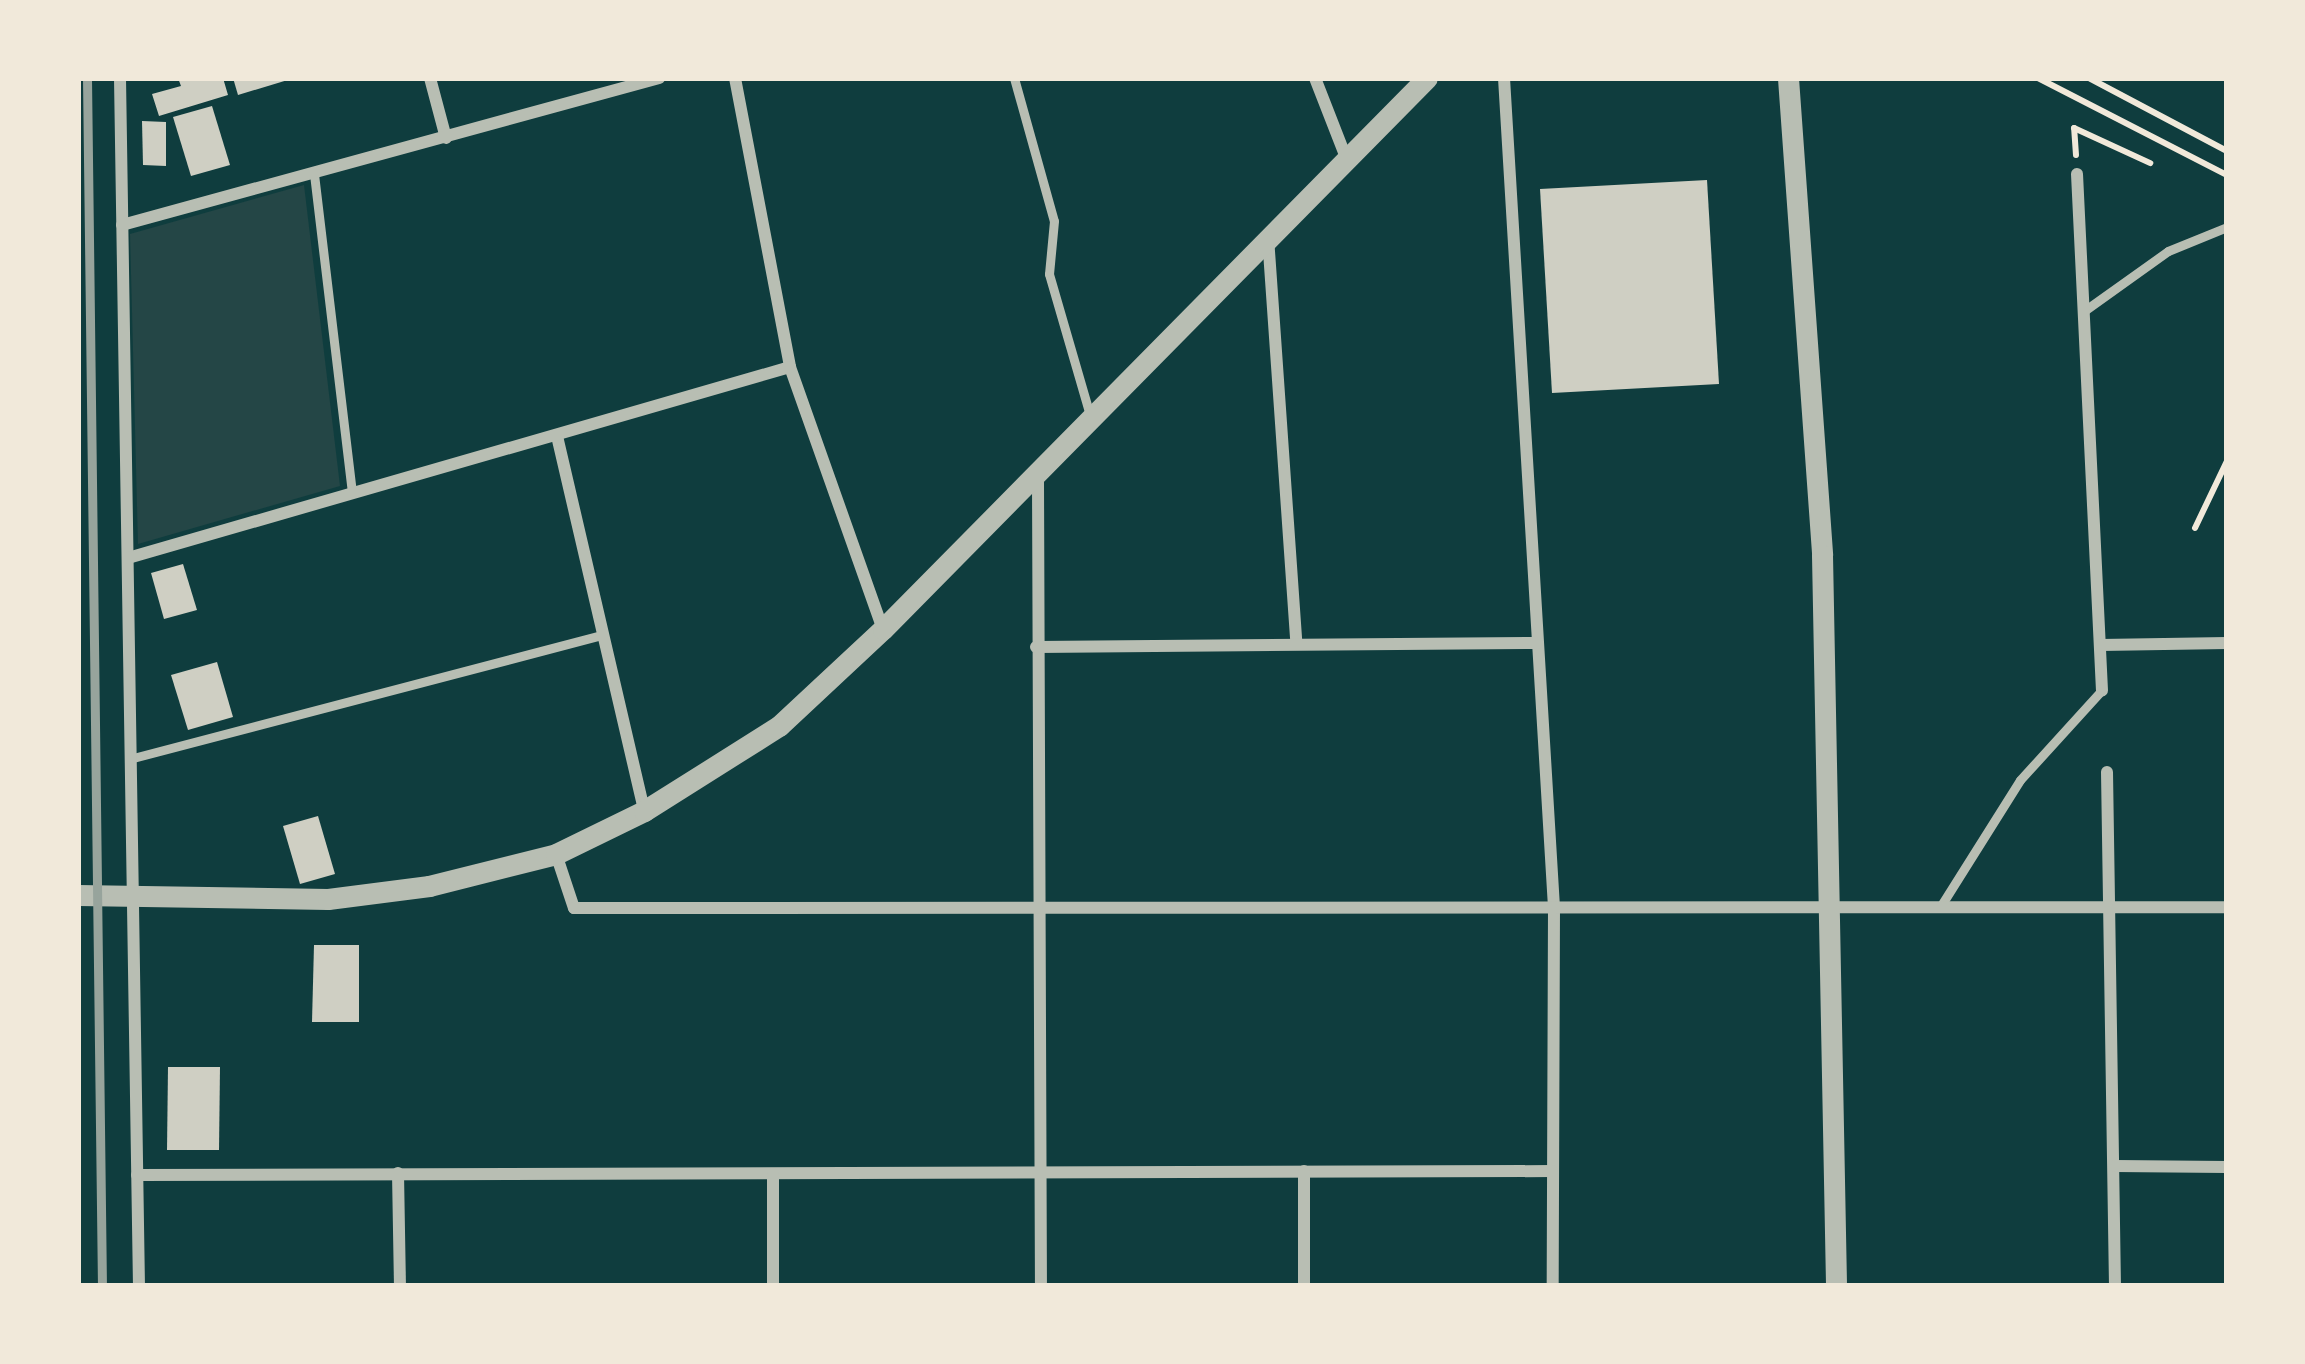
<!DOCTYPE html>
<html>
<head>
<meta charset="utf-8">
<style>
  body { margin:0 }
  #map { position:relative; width:2305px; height:1364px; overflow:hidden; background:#0f3d3e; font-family:Poppins,sans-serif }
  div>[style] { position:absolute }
  .green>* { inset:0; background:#244646 }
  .building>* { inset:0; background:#cfcfc3 }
  .path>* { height:6px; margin:-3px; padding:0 3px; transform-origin:3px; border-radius:3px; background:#f1e9da }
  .service>* { height:9px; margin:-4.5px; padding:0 4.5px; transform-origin:4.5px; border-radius:4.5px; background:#b8beb3 }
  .minor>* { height:12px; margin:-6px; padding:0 6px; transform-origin:6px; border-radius:6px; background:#b8beb3 }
  .tertiary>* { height:21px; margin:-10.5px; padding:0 10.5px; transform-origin:10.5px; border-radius:10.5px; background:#b8beb3 }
  .rail>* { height:9px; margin:-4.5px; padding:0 4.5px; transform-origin:4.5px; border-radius:4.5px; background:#97a49c }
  span { translate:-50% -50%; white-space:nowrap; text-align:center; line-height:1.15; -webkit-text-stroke:12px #f1e9da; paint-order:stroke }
  .frame { position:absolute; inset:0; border:81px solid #f1e9da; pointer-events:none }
</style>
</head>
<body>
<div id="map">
  <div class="green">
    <div style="clip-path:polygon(304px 185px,340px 486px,138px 544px,130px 234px)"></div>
  </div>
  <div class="building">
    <div style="clip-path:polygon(178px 78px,223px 78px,228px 95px,159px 116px,152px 94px,181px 86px)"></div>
    <div style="clip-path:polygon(233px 78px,291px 78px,291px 79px,238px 95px)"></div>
    <div style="clip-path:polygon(212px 106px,230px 165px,191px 176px,173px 117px)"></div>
    <div style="clip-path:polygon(142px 121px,166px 122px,166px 166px,143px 165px)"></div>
    <div style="clip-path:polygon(1707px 180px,1719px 384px,1552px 393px,1540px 189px)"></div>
    <div style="clip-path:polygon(183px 564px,197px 610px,164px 619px,151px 573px)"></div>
    <div style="clip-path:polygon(217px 662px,233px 717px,188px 730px,171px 675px)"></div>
    <div style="clip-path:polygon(318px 816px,335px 874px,300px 884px,283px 826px)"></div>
    <div style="clip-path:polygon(314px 945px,359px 945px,359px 1022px,312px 1022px)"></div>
    <div style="clip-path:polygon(168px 1067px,220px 1067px,219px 1150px,167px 1150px)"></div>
  </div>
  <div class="path">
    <div style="left:2038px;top:78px;width:212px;rotate:27.2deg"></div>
    <div style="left:2089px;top:78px;width:156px;rotate:27.9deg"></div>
    <div style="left:2076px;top:155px;width:27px;rotate:-94deg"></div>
    <div style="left:2074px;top:128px;width:84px;rotate:24.7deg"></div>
    <div style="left:2195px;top:528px;width:74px;rotate:-64.5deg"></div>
  </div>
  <div class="service">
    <div style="left:1014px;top:78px;width:148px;rotate:74.4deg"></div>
    <div style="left:1054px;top:221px;width:53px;rotate:95.4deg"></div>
    <div style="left:1049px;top:274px;width:147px;rotate:73.8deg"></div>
    <div style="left:314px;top:174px;width:320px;rotate:83.2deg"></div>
    <div style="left:2084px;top:311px;width:103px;rotate:-35.5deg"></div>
    <div style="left:2168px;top:251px;width:64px;rotate:-22.1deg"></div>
    <div style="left:133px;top:758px;width:485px;rotate:-14.7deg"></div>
    <div style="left:1942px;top:904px;width:146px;rotate:-57.8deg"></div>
    <div style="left:2020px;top:780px;width:122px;rotate:-47.7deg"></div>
  </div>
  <div class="minor">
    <div style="left:120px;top:78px;width:1208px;rotate:89.1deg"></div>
    <div style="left:430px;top:78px;width:62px;rotate:75.1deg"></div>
    <div style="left:735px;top:78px;width:294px;rotate:79.2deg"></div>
    <div style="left:790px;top:367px;width:278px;rotate:70.5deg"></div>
    <div style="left:1315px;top:78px;width:88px;rotate:68.7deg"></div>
    <div style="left:1504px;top:78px;width:831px;rotate:86.55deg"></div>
    <div style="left:1554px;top:907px;width:379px;rotate:90.2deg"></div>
    <div style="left:2077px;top:174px;width:517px;rotate:87.23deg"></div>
    <div style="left:122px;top:225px;width:557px;rotate:-15.31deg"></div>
    <div style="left:1268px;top:237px;width:406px;rotate:86deg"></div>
    <div style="left:557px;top:436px;width:385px;rotate:76.9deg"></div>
    <div style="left:1038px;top:481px;width:805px;rotate:89.79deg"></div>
    <div style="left:128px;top:558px;width:689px;rotate:-16.09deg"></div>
    <div style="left:2101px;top:645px;width:126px;rotate:-0.9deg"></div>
    <div style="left:1036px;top:647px;width:501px;rotate:-0.46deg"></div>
    <div style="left:2107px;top:772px;width:514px;rotate:89.11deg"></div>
    <div style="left:556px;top:854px;width:57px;rotate:71.6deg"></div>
    <div style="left:574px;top:908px;width:1653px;rotate:-0.03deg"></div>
    <div style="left:2115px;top:1166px;width:112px;rotate:0.5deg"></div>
    <div style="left:398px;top:1173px;width:113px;rotate:89deg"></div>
    <div style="left:137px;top:1175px;width:1415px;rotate:-0.16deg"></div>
    <div style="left:773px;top:1286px;width:112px;rotate:-90deg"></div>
    <div style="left:1304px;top:1286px;width:115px;rotate:-90deg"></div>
  </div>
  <div class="tertiary">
    <div style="left:1788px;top:78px;width:478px;rotate:85.9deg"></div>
    <div style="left:1822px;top:555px;width:731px;rotate:88.9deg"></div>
    <div style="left:78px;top:895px;width:250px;rotate:0.9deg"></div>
    <div style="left:328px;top:899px;width:102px;rotate:-7.3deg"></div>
    <div style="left:429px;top:886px;width:131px;rotate:-14.1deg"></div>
    <div style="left:556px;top:854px;width:98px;rotate:-26deg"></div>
    <div style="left:644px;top:811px;width:160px;rotate:-32.2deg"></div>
    <div style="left:779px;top:726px;width:142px;rotate:-43deg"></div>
    <div style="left:883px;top:629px;width:774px;rotate:-45.37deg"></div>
  </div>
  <div class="rail">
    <div style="left:87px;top:78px;width:1208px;rotate:89.29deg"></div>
  </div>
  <div class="frame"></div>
</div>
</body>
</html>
